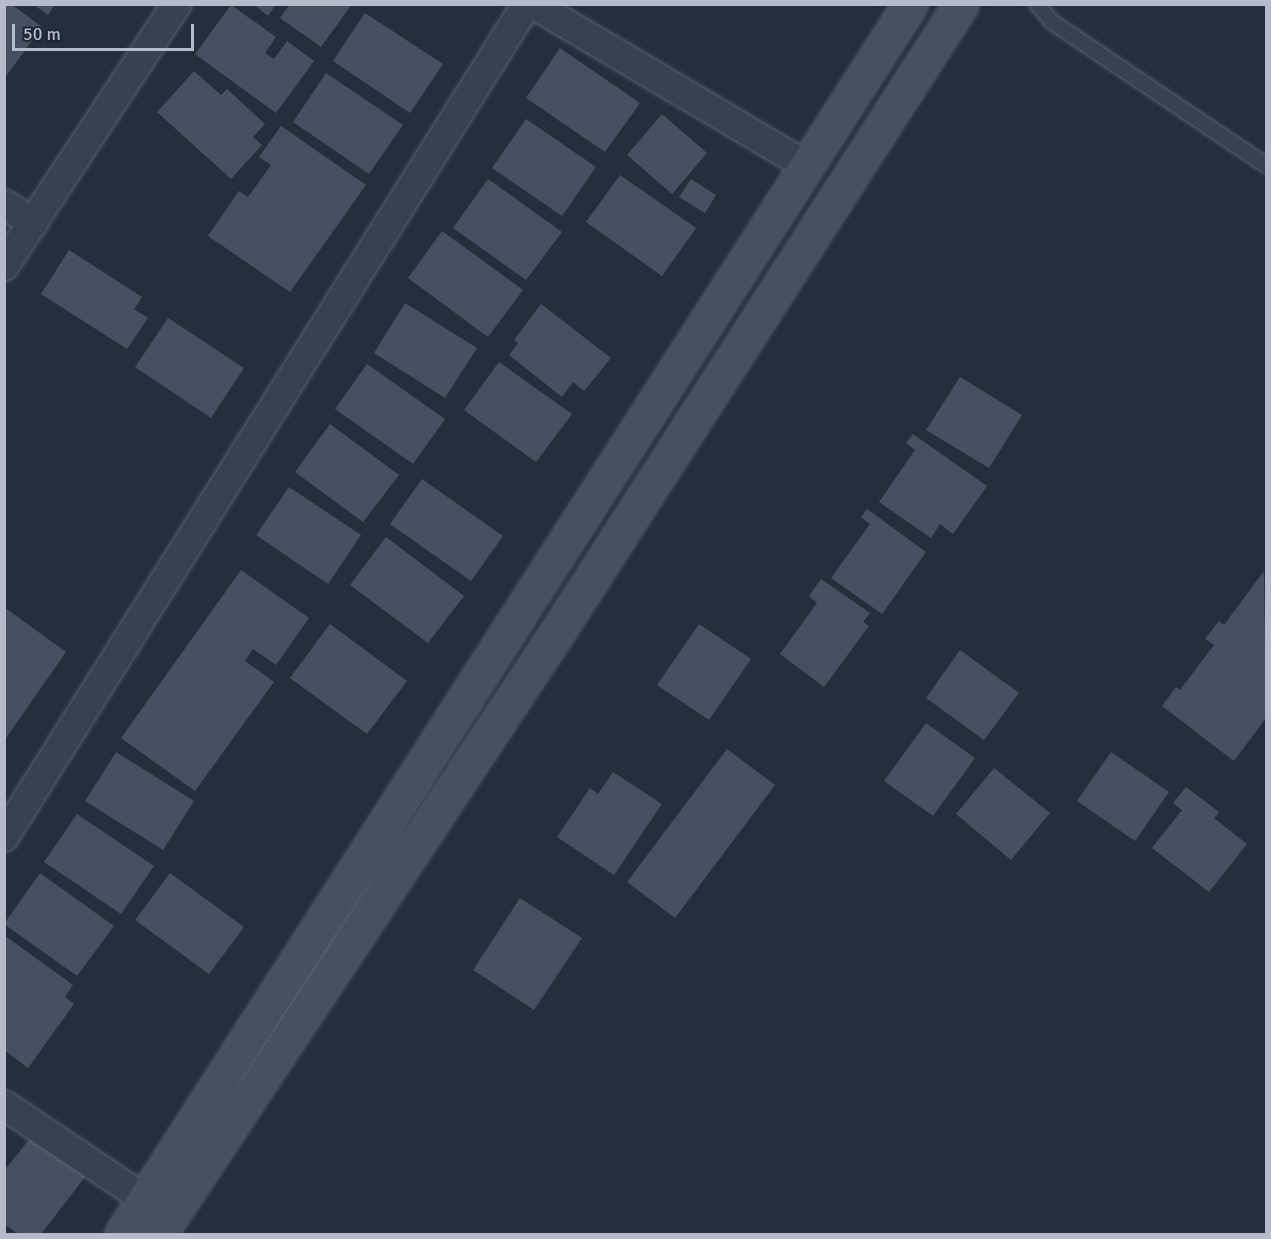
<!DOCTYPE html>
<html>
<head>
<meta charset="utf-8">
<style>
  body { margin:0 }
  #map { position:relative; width:1271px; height:1239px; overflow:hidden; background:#242f3e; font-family:Signika,sans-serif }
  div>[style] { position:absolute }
  .building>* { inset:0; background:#455162 }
  .roads { filter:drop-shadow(0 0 2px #565f6c) drop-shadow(0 0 2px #565f6c) }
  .lane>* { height:14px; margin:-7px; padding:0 7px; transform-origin:7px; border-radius:7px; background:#38414e }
  .street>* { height:28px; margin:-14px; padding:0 14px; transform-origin:14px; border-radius:14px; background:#38414e }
  .secondary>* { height:33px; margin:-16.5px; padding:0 16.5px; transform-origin:16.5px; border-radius:16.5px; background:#465061 }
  span { translate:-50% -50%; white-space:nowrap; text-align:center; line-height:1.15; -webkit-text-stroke:4.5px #1d2633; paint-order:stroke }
  .frame { position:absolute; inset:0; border:6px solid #b4bcc9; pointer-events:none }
  .scale { position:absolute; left:12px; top:24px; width:182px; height:27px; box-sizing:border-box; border:3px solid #b4bcc9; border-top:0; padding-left:8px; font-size:18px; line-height:21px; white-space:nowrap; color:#b4bcc9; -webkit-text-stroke:4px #1d2633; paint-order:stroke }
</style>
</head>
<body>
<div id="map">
  <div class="building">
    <div style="clip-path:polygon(4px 4px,11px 4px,42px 27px,4px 79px)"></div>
    <div style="clip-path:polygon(33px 4px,55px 4px,48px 15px)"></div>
    <div style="clip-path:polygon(253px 4px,276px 4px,268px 16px)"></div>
    <div style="clip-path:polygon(290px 4px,352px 4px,321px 47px,280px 18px)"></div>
    <div style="clip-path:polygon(231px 5px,276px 37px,265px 53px,274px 59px,287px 41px,314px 61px,276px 113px,195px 54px)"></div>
    <div style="clip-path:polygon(365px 13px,443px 64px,410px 113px,333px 61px)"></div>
    <div style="clip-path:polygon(560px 48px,640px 103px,605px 152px,526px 98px)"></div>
    <div style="clip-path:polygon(194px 71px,221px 95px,227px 89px,265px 124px,253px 137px,262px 145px,231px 179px,157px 112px)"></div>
    <div style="clip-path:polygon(326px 73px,403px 125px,369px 174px,293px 122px)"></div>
    <div style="clip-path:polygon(662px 114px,707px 153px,672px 194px,627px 155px)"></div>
    <div style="clip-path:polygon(526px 119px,596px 167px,562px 216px,492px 168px)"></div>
    <div style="clip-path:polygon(281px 126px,366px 185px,290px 292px,208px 236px,239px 191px,248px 197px,271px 165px,259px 157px)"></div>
    <div style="clip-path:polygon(620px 175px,696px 228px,662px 276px,586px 222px)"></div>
    <div style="clip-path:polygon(488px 179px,562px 232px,526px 280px,453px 228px)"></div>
    <div style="clip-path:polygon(691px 179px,716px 195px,705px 213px,679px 197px)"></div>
    <div style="clip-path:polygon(442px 231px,523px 290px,488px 337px,408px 278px)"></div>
    <div style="clip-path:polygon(69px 250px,142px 297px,134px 309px,148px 318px,127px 349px,41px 294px)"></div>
    <div style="clip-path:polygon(405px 303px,477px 348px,445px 398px,374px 353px)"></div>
    <div style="clip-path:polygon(541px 304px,611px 358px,584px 391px,573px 382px,562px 397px,509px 355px,518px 343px,514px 340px)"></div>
    <div style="clip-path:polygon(168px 318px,244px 368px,211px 418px,135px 367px)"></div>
    <div style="clip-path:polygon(499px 362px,572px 414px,536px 462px,464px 410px)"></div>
    <div style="clip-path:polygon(367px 364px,445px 419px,413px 464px,335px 409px)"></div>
    <div style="clip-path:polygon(960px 377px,1022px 415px,989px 468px,926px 430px)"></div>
    <div style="clip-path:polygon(330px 424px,399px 475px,363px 522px,295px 472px)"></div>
    <div style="clip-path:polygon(913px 434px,987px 486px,953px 534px,940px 524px,931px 538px,879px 502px,915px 450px,906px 443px)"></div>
    <div style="clip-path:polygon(422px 479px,503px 536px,471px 581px,390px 524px)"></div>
    <div style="clip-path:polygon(289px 487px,361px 535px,328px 584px,256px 535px)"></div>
    <div style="clip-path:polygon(867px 509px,926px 552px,882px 614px,831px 578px,870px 524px,861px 517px)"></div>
    <div style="clip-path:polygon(386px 537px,464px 596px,428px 643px,350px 585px)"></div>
    <div style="clip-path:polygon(241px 570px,309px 618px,276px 665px,253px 649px,245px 661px,274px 682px,195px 791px,121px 738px)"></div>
    <div style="clip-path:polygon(1264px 571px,1266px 718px,1234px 761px,1162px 706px,1176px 687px,1180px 690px,1214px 645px,1205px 639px,1219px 621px,1224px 625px)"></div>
    <div style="clip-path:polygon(821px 579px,870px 613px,863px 622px,869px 626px,824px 687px,780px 654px,817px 603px,809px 596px)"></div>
    <div style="clip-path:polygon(4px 607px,66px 652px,4px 741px)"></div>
    <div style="clip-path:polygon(330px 624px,407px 681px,367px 734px,290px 678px)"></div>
    <div style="clip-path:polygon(699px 624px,751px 659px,709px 720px,657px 685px)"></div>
    <div style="clip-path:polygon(960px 650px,1019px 693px,984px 740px,926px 698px)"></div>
    <div style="clip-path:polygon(926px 723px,975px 758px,933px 816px,884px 781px)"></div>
    <div style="clip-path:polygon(727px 749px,775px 785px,675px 918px,627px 882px)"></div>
    <div style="clip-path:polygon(116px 752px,194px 801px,163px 850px,85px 801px)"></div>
    <div style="clip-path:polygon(1111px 752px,1169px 792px,1135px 841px,1077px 801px)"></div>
    <div style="clip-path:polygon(994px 768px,1050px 813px,1011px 860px,956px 814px)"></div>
    <div style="clip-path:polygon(613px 772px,662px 804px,614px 875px,557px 837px,590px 788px,598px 794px)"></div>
    <div style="clip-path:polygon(1186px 787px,1219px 812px,1214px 818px,1247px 844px,1209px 892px,1152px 848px,1182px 810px,1173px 803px)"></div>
    <div style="clip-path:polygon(77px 814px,154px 866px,121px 914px,44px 862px)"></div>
    <div style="clip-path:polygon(40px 873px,114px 926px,77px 976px,4px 924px)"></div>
    <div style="clip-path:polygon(170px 873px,244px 927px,209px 974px,135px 920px)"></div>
    <div style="clip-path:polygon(520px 898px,582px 938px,534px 1010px,473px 970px)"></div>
    <div style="clip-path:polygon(4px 935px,73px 985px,65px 997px,74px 1004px,28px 1068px,4px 1050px)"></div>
    <div style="clip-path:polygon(35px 1132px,89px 1172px,41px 1234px,18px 1234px,4px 1224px,4px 1171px)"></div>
  </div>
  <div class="roads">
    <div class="lane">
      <div style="left:1037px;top:4px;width:23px;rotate:50deg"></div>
      <div style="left:1052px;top:22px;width:257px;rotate:33.8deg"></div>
    </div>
    <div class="street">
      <div style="left:533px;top:4px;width:318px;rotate:30.6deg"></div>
      <div style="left:4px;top:204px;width:35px;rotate:33deg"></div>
      <div style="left:4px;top:266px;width:314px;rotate:-56.6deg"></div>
      <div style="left:4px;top:837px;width:984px;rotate:-57.88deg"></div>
      <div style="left:4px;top:1105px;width:171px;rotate:33.8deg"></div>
    </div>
    <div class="secondary">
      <div style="left:122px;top:1234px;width:1461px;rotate:-57.35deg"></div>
      <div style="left:159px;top:1234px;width:723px;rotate:-56.51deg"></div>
      <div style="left:558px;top:631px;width:745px;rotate:-57.27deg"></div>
    </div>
  </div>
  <div class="frame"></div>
  <div class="scale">50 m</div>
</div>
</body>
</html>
